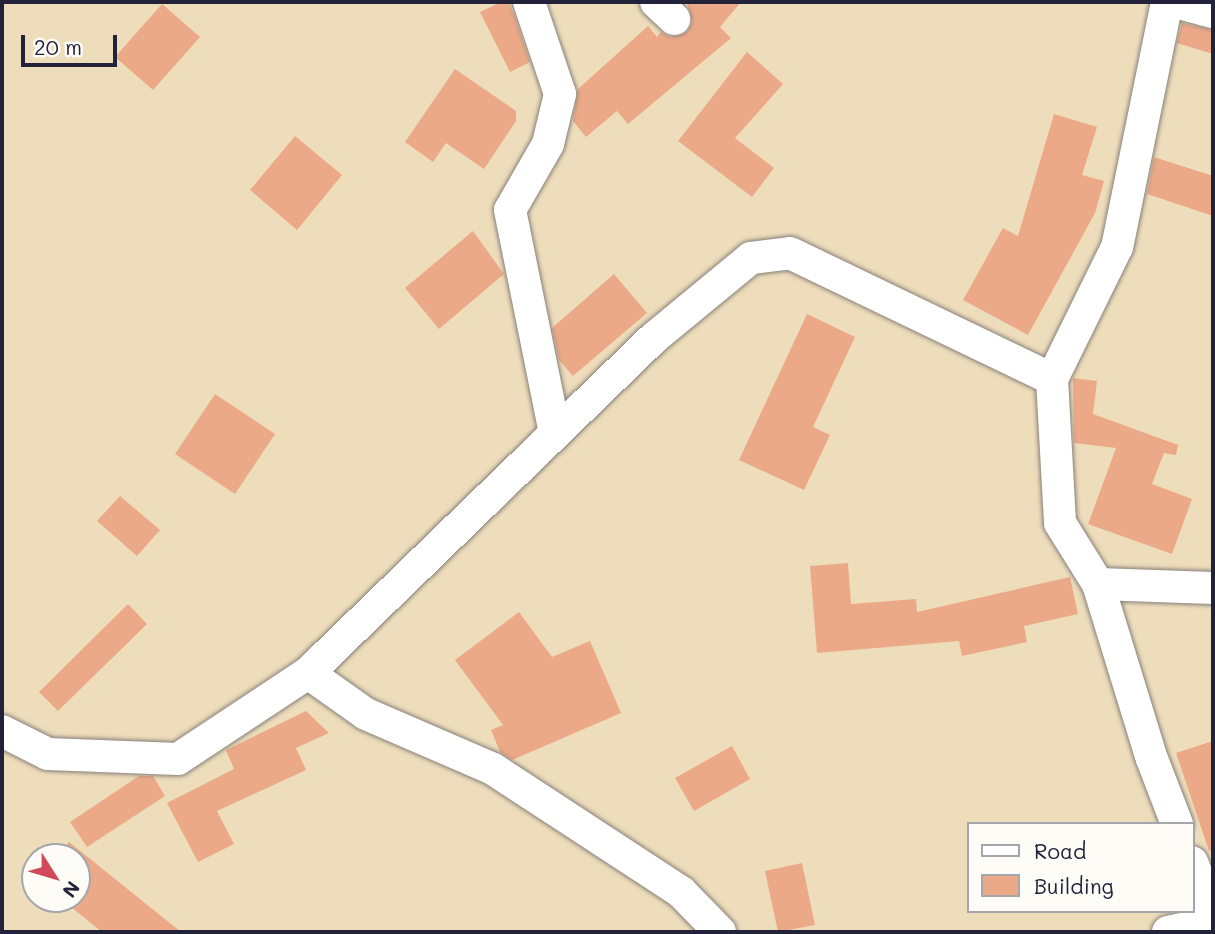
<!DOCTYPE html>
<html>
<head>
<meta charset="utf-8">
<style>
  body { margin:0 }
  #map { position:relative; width:1215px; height:934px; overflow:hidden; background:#edb; font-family:Mali,sans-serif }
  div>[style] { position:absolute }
  .building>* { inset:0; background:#eca988 }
  .roads { filter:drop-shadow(0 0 2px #88807b) drop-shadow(0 0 2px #88807b) }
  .minor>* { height:32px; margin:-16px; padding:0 16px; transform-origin:16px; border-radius:16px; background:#fff }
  span { translate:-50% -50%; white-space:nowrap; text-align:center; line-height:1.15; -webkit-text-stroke:6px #fdfcf7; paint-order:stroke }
  .frame { position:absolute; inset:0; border:4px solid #22223b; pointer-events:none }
  .legend { position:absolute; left:967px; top:822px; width:228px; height:91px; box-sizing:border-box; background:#fdfcf7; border:2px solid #a5a5ac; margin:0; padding:9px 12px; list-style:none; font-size:21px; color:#22223b }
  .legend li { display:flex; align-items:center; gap:14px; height:35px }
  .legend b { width:35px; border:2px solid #a5a5ac }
  .north { position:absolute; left:21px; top:843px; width:70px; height:70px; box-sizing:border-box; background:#fdfcf7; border:2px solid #a5a5ac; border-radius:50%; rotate:127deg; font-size:19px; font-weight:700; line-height:28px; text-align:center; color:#22223b }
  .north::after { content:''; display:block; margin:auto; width:24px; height:32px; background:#d1495b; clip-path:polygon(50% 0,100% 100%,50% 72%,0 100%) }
  .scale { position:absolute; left:21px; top:35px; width:96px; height:32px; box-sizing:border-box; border:4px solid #22223b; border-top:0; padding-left:9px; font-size:21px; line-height:24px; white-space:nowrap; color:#22223b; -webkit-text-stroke:5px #fdfcf7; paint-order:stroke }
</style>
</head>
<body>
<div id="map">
  <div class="building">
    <div style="clip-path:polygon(501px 2px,508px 2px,514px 14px,530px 62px,510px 72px,480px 12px)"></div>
    <div style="clip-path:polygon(687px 2px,741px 2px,720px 27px,731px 38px,628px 124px,617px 111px,586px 137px,573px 121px,578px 89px,648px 26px,657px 37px,661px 32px,670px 37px,687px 32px,692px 23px)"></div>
    <div style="clip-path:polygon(162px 4px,200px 37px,153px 90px,115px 57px)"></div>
    <div style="clip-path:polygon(1182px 23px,1213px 30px,1213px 54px,1177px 43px)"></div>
    <div style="clip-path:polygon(747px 52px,783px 84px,735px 138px,774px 168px,752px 197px,678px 141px)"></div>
    <div style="clip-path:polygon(455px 69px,516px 111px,516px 121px,484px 169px,446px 143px,433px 162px,405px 142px)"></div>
    <div style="clip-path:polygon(1054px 114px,1097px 127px,1082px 175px,1104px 181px,1095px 213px,1028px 335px,963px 300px,1003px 228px,1018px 236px)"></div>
    <div style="clip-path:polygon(295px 136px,342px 175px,297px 230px,250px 190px)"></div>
    <div style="clip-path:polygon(1154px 157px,1213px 176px,1213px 216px,1147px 194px)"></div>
    <div style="clip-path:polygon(473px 231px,504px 274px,439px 329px,405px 288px)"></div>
    <div style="clip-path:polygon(614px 274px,647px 313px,573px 376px,559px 360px,552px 328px)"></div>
    <div style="clip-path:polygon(807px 314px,855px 337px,813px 427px,830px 435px,804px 490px,739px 460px)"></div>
    <div style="clip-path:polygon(1073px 378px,1097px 381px,1093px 414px,1178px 445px,1176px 455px,1164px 453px,1152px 484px,1192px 499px,1172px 554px,1088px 524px,1116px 448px,1074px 443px)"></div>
    <div style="clip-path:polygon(215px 394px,275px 434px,235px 494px,175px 454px)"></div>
    <div style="clip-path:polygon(120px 496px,160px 530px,137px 556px,97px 521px)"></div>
    <div style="clip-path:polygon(848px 563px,851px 604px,916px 599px,917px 612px,1070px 577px,1078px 614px,1024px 626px,1027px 642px,962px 656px,959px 641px,817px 653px,810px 566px)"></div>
    <div style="clip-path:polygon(128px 604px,147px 624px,58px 711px,39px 692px)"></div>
    <div style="clip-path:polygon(519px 612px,552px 657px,590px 641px,621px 713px,512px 760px,500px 752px,491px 730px,503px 725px,455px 660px)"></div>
    <div style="clip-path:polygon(306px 711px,329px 733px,296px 748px,306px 770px,217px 811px,234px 844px,198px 862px,167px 803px,234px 769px,226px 750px)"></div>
    <div style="clip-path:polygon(1213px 741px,1213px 851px,1209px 851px,1176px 753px)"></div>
    <div style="clip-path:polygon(732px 746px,750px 779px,694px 811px,675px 778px)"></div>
    <div style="clip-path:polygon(139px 776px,153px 776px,165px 796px,87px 847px,70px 822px)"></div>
    <div style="clip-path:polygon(69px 842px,181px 932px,102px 932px,61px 899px,77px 899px,77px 857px,57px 857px)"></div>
    <div style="clip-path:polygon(802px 863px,815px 925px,778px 932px,765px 871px)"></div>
  </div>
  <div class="roads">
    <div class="minor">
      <div style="left:529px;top:2px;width:97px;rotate:71.4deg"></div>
      <div style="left:560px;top:94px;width:51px;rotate:103.5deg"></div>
      <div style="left:548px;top:144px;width:76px;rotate:119.9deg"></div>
      <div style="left:510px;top:210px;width:227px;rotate:78.6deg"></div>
      <div style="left:656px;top:2px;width:25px;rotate:43deg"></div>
      <div style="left:1167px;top:2px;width:250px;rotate:101.5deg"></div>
      <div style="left:1117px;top:247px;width:147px;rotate:116.2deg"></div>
      <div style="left:1052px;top:379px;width:144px;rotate:86.8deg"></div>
      <div style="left:1060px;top:523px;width:72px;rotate:58.1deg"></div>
      <div style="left:1098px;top:584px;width:183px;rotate:72.9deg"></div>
      <div style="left:1152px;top:759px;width:70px;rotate:69deg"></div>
      <div style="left:1175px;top:2px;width:39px;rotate:15deg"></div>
      <div style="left:1098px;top:584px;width:115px;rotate:2deg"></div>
      <div style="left:308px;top:673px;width:71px;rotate:35.3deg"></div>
      <div style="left:366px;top:714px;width:138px;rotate:23.4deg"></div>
      <div style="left:493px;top:769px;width:225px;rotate:33.2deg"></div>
      <div style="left:681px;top:892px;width:56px;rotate:45.7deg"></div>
      <div style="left:2px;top:731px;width:51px;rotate:26.6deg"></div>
      <div style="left:48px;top:754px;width:130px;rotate:2.2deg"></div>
      <div style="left:178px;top:759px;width:156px;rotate:-33.5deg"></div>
      <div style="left:308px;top:673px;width:483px;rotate:-44.1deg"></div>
      <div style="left:655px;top:337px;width:124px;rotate:-39.5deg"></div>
      <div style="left:751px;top:258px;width:39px;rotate:-7deg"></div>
      <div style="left:790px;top:253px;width:291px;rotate:25.7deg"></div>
      <div style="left:1168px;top:932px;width:34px;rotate:-12deg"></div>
      <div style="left:1201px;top:925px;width:19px;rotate:-62deg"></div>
      <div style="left:1210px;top:908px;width:49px;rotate:-111.4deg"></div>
    </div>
  </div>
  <div class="frame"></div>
  <ul class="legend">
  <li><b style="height:9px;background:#fff"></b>Road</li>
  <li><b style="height:19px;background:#eca988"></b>Building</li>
  </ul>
  <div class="north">N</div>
  <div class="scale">20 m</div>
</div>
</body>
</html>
